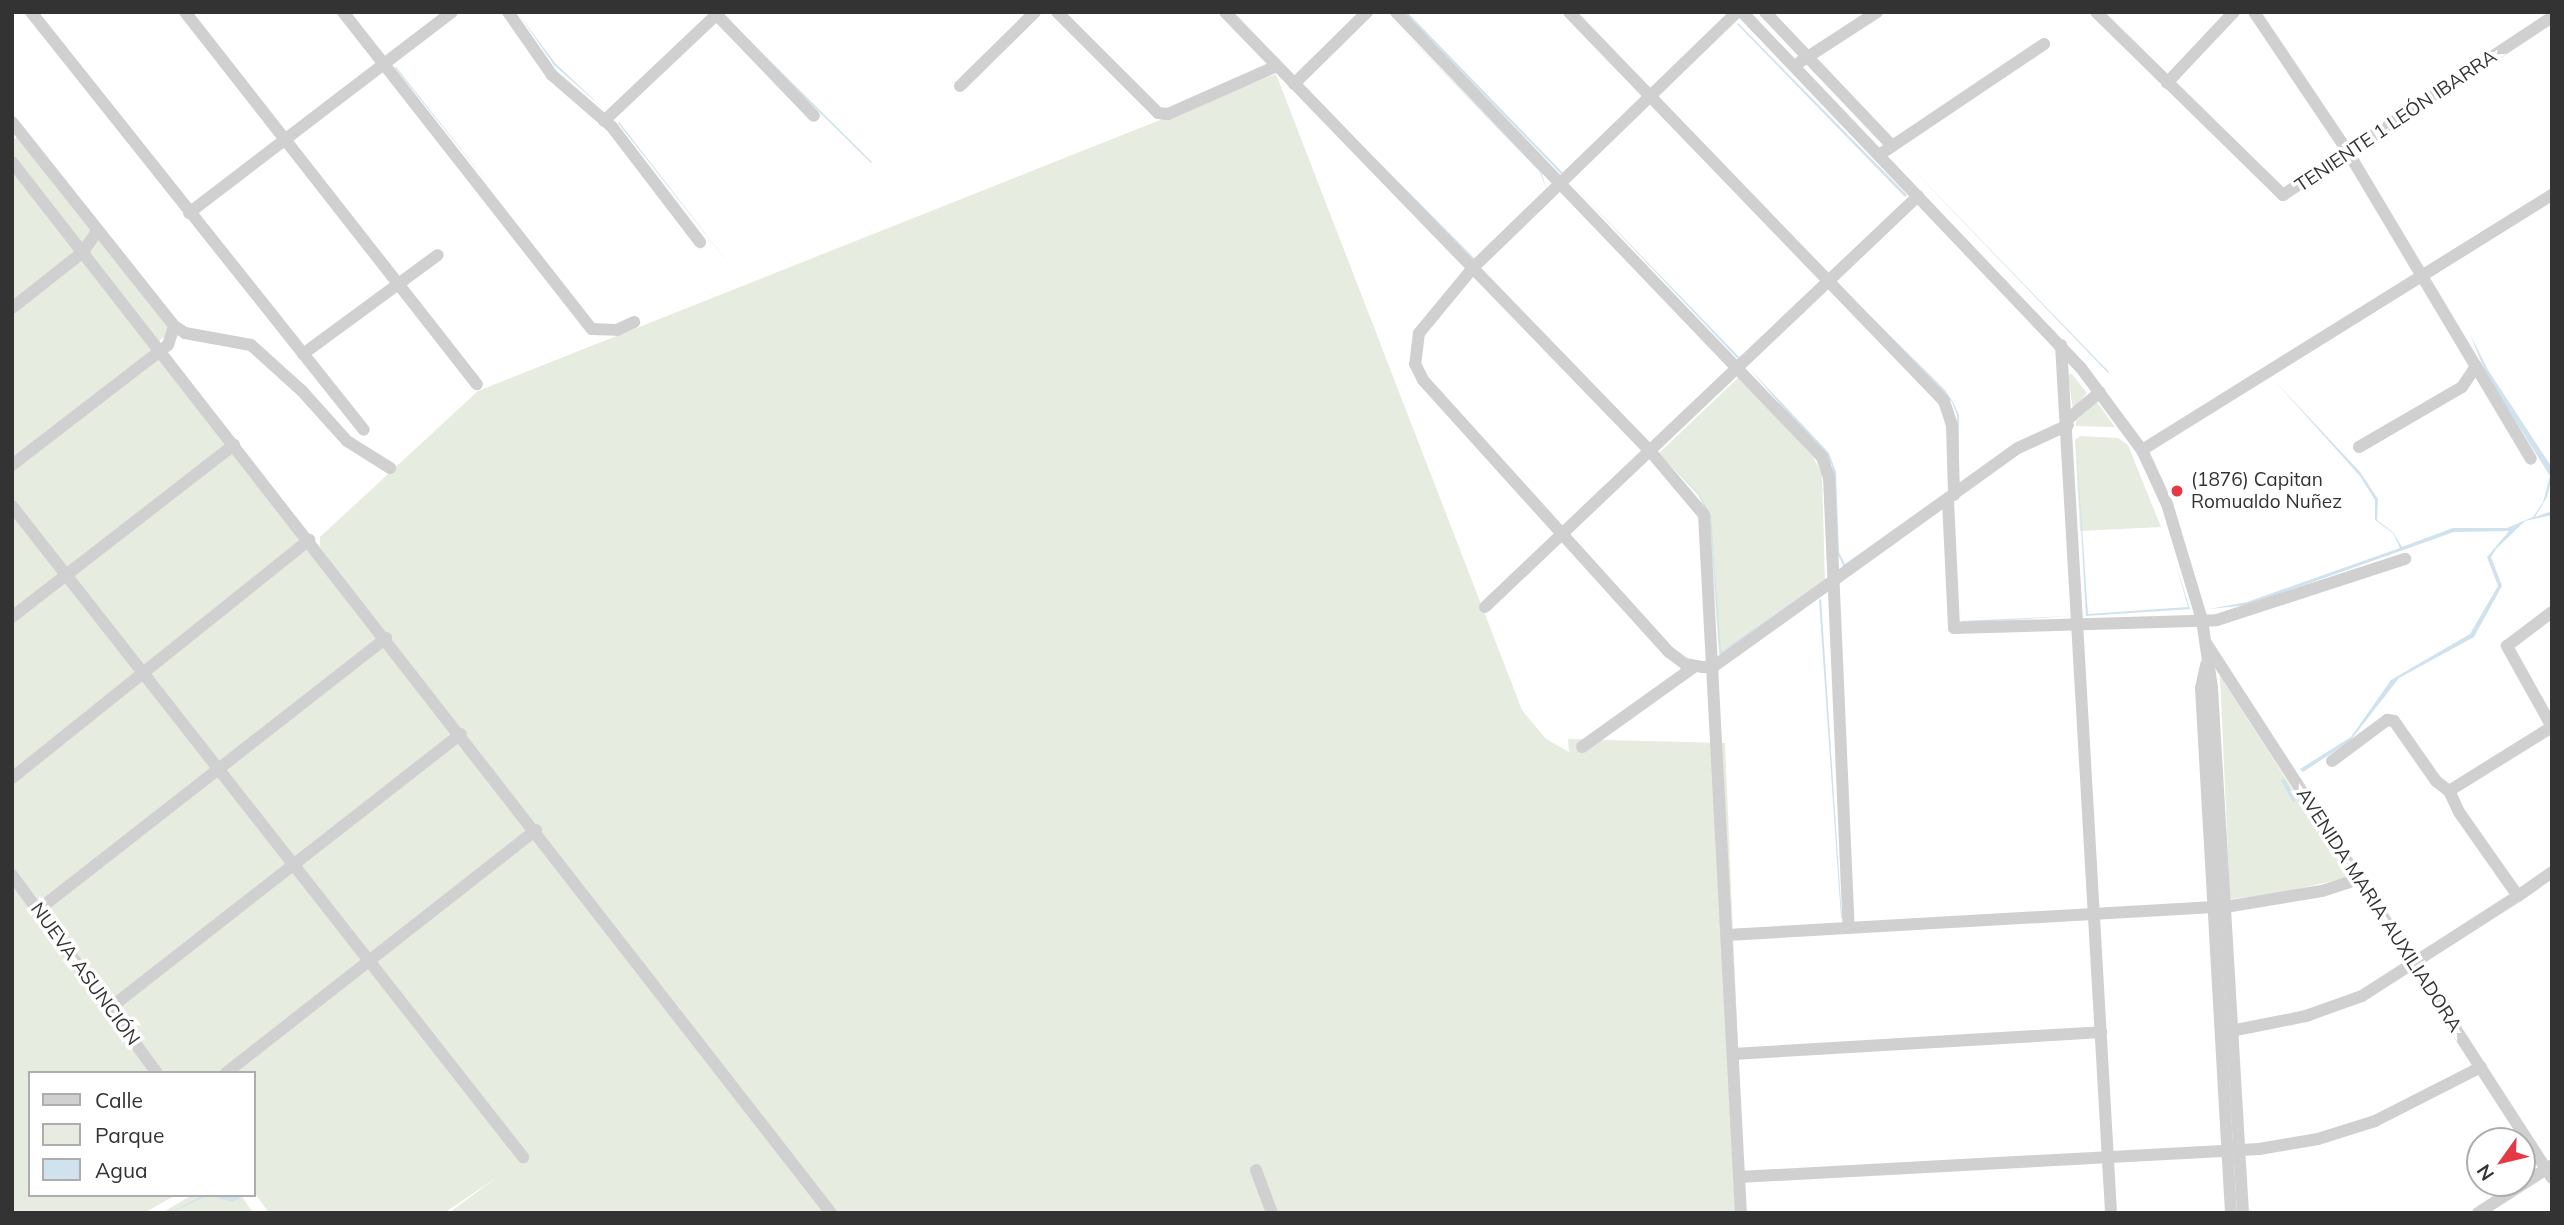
<!DOCTYPE html>
<html>
<head>
<meta charset="utf-8">
<style>
  body { margin:0 }
  #map { position:relative; width:2564px; height:1225px; overflow:hidden; background:#fff; font-family:Mulish,sans-serif }
  div>[style] { position:absolute }
  .green>* { inset:0; background:#e6ecdf }
  .water>* { inset:0; background:#cfe2ee }
  .stream>* { height:3.5px; margin:-1.75px; padding:0 1.75px; transform-origin:1.75px; border-radius:1.75px; background:#cfe2ee }
  .street>* { height:12px; margin:-6px; padding:0 6px; transform-origin:6px; border-radius:6px; background:#d0d0d0 }
  .dots>* { width:19px; height:19px; translate:-50% -50%; box-sizing:border-box; border:4px solid #fff; border-radius:50% }
  span { translate:-50% -50%; white-space:nowrap; text-align:center; line-height:1.15; -webkit-text-stroke:7px #fff; paint-order:stroke }
  .street-label { font-size:19px; color:#333 }
  .poi-label { font-size:19px; color:#333 }
  .left { translate:0 -50%; text-align:left }
  .frame { position:absolute; inset:0; border:14px solid #333; pointer-events:none }
  .legend { position:absolute; left:28px; top:1071px; width:228px; height:126px; box-sizing:border-box; background:#fff; border:2px solid #adadad; margin:0; padding:9px 12px; list-style:none; font-size:21px; color:#333 }
  .legend li { display:flex; align-items:center; gap:14px; height:35px }
  .legend b { width:35px; border:2px solid #adadad }
  .north { position:absolute; left:2466px; top:1127px; width:70px; height:70px; box-sizing:border-box; background:#fff; border:2px solid #adadad; border-radius:50%; rotate:236deg; font-size:19px; font-weight:700; line-height:28px; text-align:center; color:#333 }
  .north::after { content:''; display:block; margin:auto; width:24px; height:32px; background:#e63946; clip-path:polygon(50% 0,100% 100%,50% 72%,0 100%) }
</style>
</head>
<body>
<div id="map">
  <div class="green">
    <div style="clip-path:polygon(1276px 74px,1522px 710px,1546px 739px,1569px 752px,1568px 739px,1725px 743px,1745px 1213px,834px 1213px,320px 547px,320px 537px,478px 391px)"></div>
    <div style="clip-path:polygon(17px 137px,172px 330px,159px 341px,828px 1213px,449px 1213px,496px 1178px,444px 1213px,269px 1213px,254px 1192px,254px 1073px,30px 1073px,30px 1195px,176px 1195px,144px 1213px,12px 1213px,12px 141px)"></div>
    <div style="clip-path:polygon(2072px 374px,2087px 393px,2073px 410px,2068px 375px)"></div>
    <div style="clip-path:polygon(1739px 377px,1813px 457px,1822px 473px,1825px 582px,1719px 655px,1709px 517px,1698px 495px,1659px 453px)"></div>
    <div style="clip-path:polygon(2097px 402px,2115px 427px,2076px 426px,2076px 421px)"></div>
    <div style="clip-path:polygon(2080px 436px,2118px 438px,2128px 445px,2161px 527px,2080px 531px,2075px 440px)"></div>
    <div style="clip-path:polygon(2220px 676px,2347px 874px,2345px 878px,2281px 893px,2230px 899px)"></div>
    <div style="clip-path:polygon(192px 1195px,241px 1195px,253px 1213px,162px 1213px)"></div>
  </div>
  <div class="water">
    <div style="clip-path:polygon(517px 12px,555px 63px,605px 110px,554px 65px)"></div>
    <div style="clip-path:polygon(1385px 12px,1541px 171px,1547px 191px,1540px 172px)"></div>
    <div style="clip-path:polygon(1404px 12px,1407px 12px,1563px 173px,1561px 174px)"></div>
    <div style="clip-path:polygon(726px 17px,872px 162px,871px 163px,724px 18px)"></div>
    <div style="clip-path:polygon(1738px 23px,1907px 195px,1905px 197px,1737px 24px)"></div>
    <div style="clip-path:polygon(396px 67px,499px 197px,395px 68px)"></div>
    <div style="clip-path:polygon(619px 122px,737px 274px,618px 123px)"></div>
    <div style="clip-path:polygon(1897px 153px,2109px 372px,2108px 373px)"></div>
    <div style="clip-path:polygon(1372px 155px,1475px 259px,1473px 261px)"></div>
    <div style="clip-path:polygon(1572px 184px,1740px 358px,1738px 359px)"></div>
    <div style="clip-path:polygon(1839px 285px,1945px 390px,1953px 402px,1959px 415px,1959px 486px,1957px 415px,1952px 402px)"></div>
    <div style="clip-path:polygon(2470px 334px,2488px 370px,2551px 466px,2552px 477px,2547px 497px,2535px 517px,2552px 511px,2552px 515px,2525px 521px,2496px 549px,2491px 557px,2502px 586px,2474px 637px,2399px 678px,2350px 741px,2303px 772px,2300px 769px,2351px 737px,2391px 680px,2470px 634px,2498px 586px,2487px 557px,2509px 531px,2454px 532px,2248px 605px,2209px 609px,2247px 602px,2400px 548px,2393px 533px,2375px 520px,2375px 500px,2360px 476px,2272px 378px,2360px 472px,2378px 499px,2377px 520px,2393px 532px,2402px 547px,2453px 528px,2507px 528px,2533px 517px,2543px 502px,2550px 476px,2486px 374px)"></div>
    <div style="clip-path:polygon(1749px 368px,1829px 453px,1836px 472px,1839px 552px,1845px 564px,1949px 490px,1840px 571px,1843px 565px,1838px 555px,1832px 465px)"></div>
    <div style="clip-path:polygon(2076px 440px,2088px 614px,2188px 607px,2176px 564px,2190px 609px,2086px 616px)"></div>
    <div style="clip-path:polygon(1659px 453px,1700px 495px,1711px 516px,1721px 652px,1823px 581px,1720px 655px,1710px 517px,1699px 495px)"></div>
    <div style="clip-path:polygon(1954px 505px,1961px 621px,2072px 616px,1961px 623px)"></div>
    <div style="clip-path:polygon(1821px 599px,1842px 918px,1841px 918px,1819px 600px)"></div>
    <div style="clip-path:polygon(204px 1195px,238px 1195px,240px 1198px,232px 1202px,209px 1195px,169px 1213px)"></div>
  </div>
  <div class="stream">
    <div style="left:2284px;top:781px;width:21px;rotate:61deg"></div>
  </div>
  <div class="street">
    <div style="left:31px;top:12px;width:534px;rotate:51.46deg"></div>
    <div style="left:185px;top:12px;width:473px;rotate:51.9deg"></div>
    <div style="left:343px;top:12px;width:403px;rotate:51.9deg"></div>
    <div style="left:592px;top:329px;width:25px;rotate:2deg"></div>
    <div style="left:617px;top:330px;width:19px;rotate:-25deg"></div>
    <div style="left:508px;top:12px;width:77px;rotate:55.1deg"></div>
    <div style="left:552px;top:75px;width:79px;rotate:40.9deg"></div>
    <div style="left:612px;top:127px;width:145px;rotate:52.6deg"></div>
    <div style="left:714px;top:12px;width:144px;rotate:46.1deg"></div>
    <div style="left:1057px;top:12px;width:143px;rotate:45deg"></div>
    <div style="left:1158px;top:113px;width:10px;rotate:6deg"></div>
    <div style="left:1168px;top:114px;width:119px;rotate:-23.8deg"></div>
    <div style="left:1225px;top:12px;width:611px;rotate:45.93deg"></div>
    <div style="left:1650px;top:451px;width:84px;rotate:49.8deg"></div>
    <div style="left:1704px;top:515px;width:699px;rotate:86.97deg"></div>
    <div style="left:1396px;top:12px;width:616px;rotate:46.25deg"></div>
    <div style="left:1822px;top:457px;width:21px;rotate:71deg"></div>
    <div style="left:1829px;top:477px;width:451px;rotate:87.5deg"></div>
    <div style="left:1569px;top:12px;width:540px;rotate:46.05deg"></div>
    <div style="left:1944px;top:401px;width:26px;rotate:72deg"></div>
    <div style="left:1952px;top:426px;width:69px;rotate:88.3deg"></div>
    <div style="left:1737px;top:12px;width:369px;rotate:135.9deg"></div>
    <div style="left:1472px;top:269px;width:83px;rotate:129.6deg"></div>
    <div style="left:1419px;top:333px;width:31px;rotate:97deg"></div>
    <div style="left:1415px;top:364px;width:18px;rotate:63deg"></div>
    <div style="left:1423px;top:380px;width:367px;rotate:47.9deg"></div>
    <div style="left:1669px;top:652px;width:20px;rotate:37deg"></div>
    <div style="left:1685px;top:664px;width:17px;rotate:10deg"></div>
    <div style="left:1702px;top:667px;width:11px"></div>
    <div style="left:1713px;top:667px;width:375px;rotate:-35.7deg"></div>
    <div style="left:2018px;top:448px;width:55px;rotate:-24.7deg"></div>
    <div style="left:1742px;top:12px;width:492px;rotate:46.4deg"></div>
    <div style="left:2081px;top:368px;width:102px;rotate:53.4deg"></div>
    <div style="left:2142px;top:450px;width:60px;rotate:65.2deg"></div>
    <div style="left:2167px;top:504px;width:121px;rotate:73.2deg"></div>
    <div style="left:2202px;top:620px;width:69px;rotate:81.6deg"></div>
    <div style="left:2212px;top:688px;width:526px;rotate:86.62deg"></div>
    <div style="left:1765px;top:12px;width:185px;rotate:46.5deg"></div>
    <div style="left:2096px;top:12px;width:262px;rotate:44.4deg"></div>
    <div style="left:2283px;top:195px;width:323px;rotate:-33.5deg"></div>
    <div style="left:2254px;top:12px;width:169px;rotate:56.1deg"></div>
    <div style="left:2348px;top:152px;width:357px;rotate:59.2deg"></div>
    <div style="left:1800px;top:62px;width:92px;rotate:-33deg"></div>
    <div style="left:2167px;top:83px;width:98px;rotate:-46.7deg"></div>
    <div style="left:1294px;top:84px;width:103px;rotate:-44.6deg"></div>
    <div style="left:960px;top:86px;width:105px;rotate:-44.6deg"></div>
    <div style="left:604px;top:121px;width:154px;rotate:-43.4deg"></div>
    <div style="left:12px;top:122px;width:260px;rotate:51.5deg"></div>
    <div style="left:174px;top:326px;width:13px;rotate:32deg"></div>
    <div style="left:185px;top:333px;width:67px;rotate:10.3deg"></div>
    <div style="left:251px;top:345px;width:69px;rotate:42deg"></div>
    <div style="left:302px;top:391px;width:67px;rotate:48deg"></div>
    <div style="left:347px;top:441px;width:51px;rotate:32.1deg"></div>
    <div style="left:1879px;top:155px;width:199px;rotate:-33.9deg"></div>
    <div style="left:12px;top:162px;width:1332px;rotate:52.07deg"></div>
    <div style="left:189px;top:213px;width:331px;rotate:-37.4deg"></div>
    <div style="left:12px;top:308px;width:90px;rotate:-38.3deg"></div>
    <div style="left:83px;top:252px;width:25px;rotate:-56deg"></div>
    <div style="left:2061px;top:345px;width:869px;rotate:86.7deg"></div>
    <div style="left:303px;top:354px;width:167px;rotate:-36.3deg"></div>
    <div style="left:2067px;top:420px;width:43px;rotate:-40.3deg"></div>
    <div style="left:2359px;top:447px;width:119px;rotate:-30.2deg"></div>
    <div style="left:2462px;top:387px;width:25px;rotate:-56deg"></div>
    <div style="left:2142px;top:450px;width:483px;rotate:-31.9deg"></div>
    <div style="left:12px;top:465px;width:197px;rotate:-37.6deg"></div>
    <div style="left:168px;top:345px;width:20px;rotate:-72deg"></div>
    <div style="left:1948px;top:500px;width:128px;rotate:87.3deg"></div>
    <div style="left:1954px;top:628px;width:263px;rotate:-1.7deg"></div>
    <div style="left:2217px;top:620px;width:198px;rotate:-18deg"></div>
    <div style="left:12px;top:506px;width:828px;rotate:51.87deg"></div>
    <div style="left:1485px;top:607px;width:597px;rotate:-43.51deg"></div>
    <div style="left:12px;top:617px;width:281px;rotate:-37.8deg"></div>
    <div style="left:2206px;top:643px;width:637px;rotate:57.11deg"></div>
    <div style="left:2206px;top:665px;width:24px;rotate:102deg"></div>
    <div style="left:2201px;top:688px;width:526px;rotate:86.73deg"></div>
    <div style="left:1582px;top:747px;width:139px;rotate:-35.6deg"></div>
    <div style="left:2332px;top:761px;width:69px;rotate:-36.7deg"></div>
    <div style="left:2387px;top:720px;width:7px;rotate:8deg"></div>
    <div style="left:2394px;top:721px;width:73px;rotate:55deg"></div>
    <div style="left:2436px;top:781px;width:16px;rotate:38deg"></div>
    <div style="left:12px;top:778px;width:381px;rotate:-38.7deg"></div>
    <div style="left:12px;top:875px;width:245px;rotate:53.8deg"></div>
    <div style="left:2518px;top:896px;width:42px;rotate:-35.2deg"></div>
    <div style="left:38px;top:910px;width:442px;rotate:-38deg"></div>
    <div style="left:1727px;top:935px;width:505px;rotate:-3.29deg"></div>
    <div style="left:2231px;top:906px;width:92px;rotate:-9.4deg"></div>
    <div style="left:2322px;top:891px;width:39px;rotate:-18deg"></div>
    <div style="left:110px;top:1008px;width:445px;rotate:-38deg"></div>
    <div style="left:2221px;top:1033px;width:87px;rotate:-11.3deg"></div>
    <div style="left:2306px;top:1016px;width:59px;rotate:-19.7deg"></div>
    <div style="left:2362px;top:996px;width:185px;rotate:-32.7deg"></div>
    <div style="left:2518px;top:896px;width:103px;rotate:-125.1deg"></div>
    <div style="left:2459px;top:812px;width:23px;rotate:-115deg"></div>
    <div style="left:2449px;top:791px;width:121px;rotate:-31.9deg"></div>
    <div style="left:2552px;top:727px;width:93px;rotate:-119.1deg"></div>
    <div style="left:2507px;top:646px;width:56px;rotate:-37.1deg"></div>
    <div style="left:1733px;top:1054px;width:369px;rotate:-3.4deg"></div>
    <div style="left:226px;top:1073px;width:394px;rotate:-38.1deg"></div>
    <div style="left:1256px;top:1170px;width:46px;rotate:69.6deg"></div>
    <div style="left:1739px;top:1177px;width:521px;rotate:-3.08deg"></div>
    <div style="left:2259px;top:1149px;width:60px;rotate:-9.6deg"></div>
    <div style="left:2318px;top:1139px;width:60px;rotate:-17.5deg"></div>
    <div style="left:2375px;top:1121px;width:119px;rotate:-27deg"></div>
    <div style="left:2478px;top:1213px;width:87px;rotate:-32.8deg"></div>
  </div>
  <div class="dots">
    <div style="left:2177px;top:491px;background:#e63946"></div>
  </div>
  <div class="street-label">
    <span style="left:2396px;top:121px;rotate:-34deg">TENIENTE 1 LEÓN IBARRA</span>
    <span style="left:2379px;top:910px;rotate:57deg">AVENIDA MARIA AUXILIADORA</span>
    <span style="left:85px;top:974px;rotate:54deg">NUEVA ASUNCIÓN</span>
  </div>
  <div class="poi-label">
    <span class="left" style="left:2191px;top:491px">(1876) Capitan<br>Romualdo Nuñez</span>
  </div>
  <div class="frame"></div>
  <ul class="legend">
  <li><b style="height:9px;background:#d0d0d0"></b>Calle</li>
  <li><b style="height:19px;background:#e6ecdf"></b>Parque</li>
  <li><b style="height:19px;background:#cfe2ee"></b>Agua</li>
  </ul>
  <div class="north">N</div>
</div>
</body>
</html>
